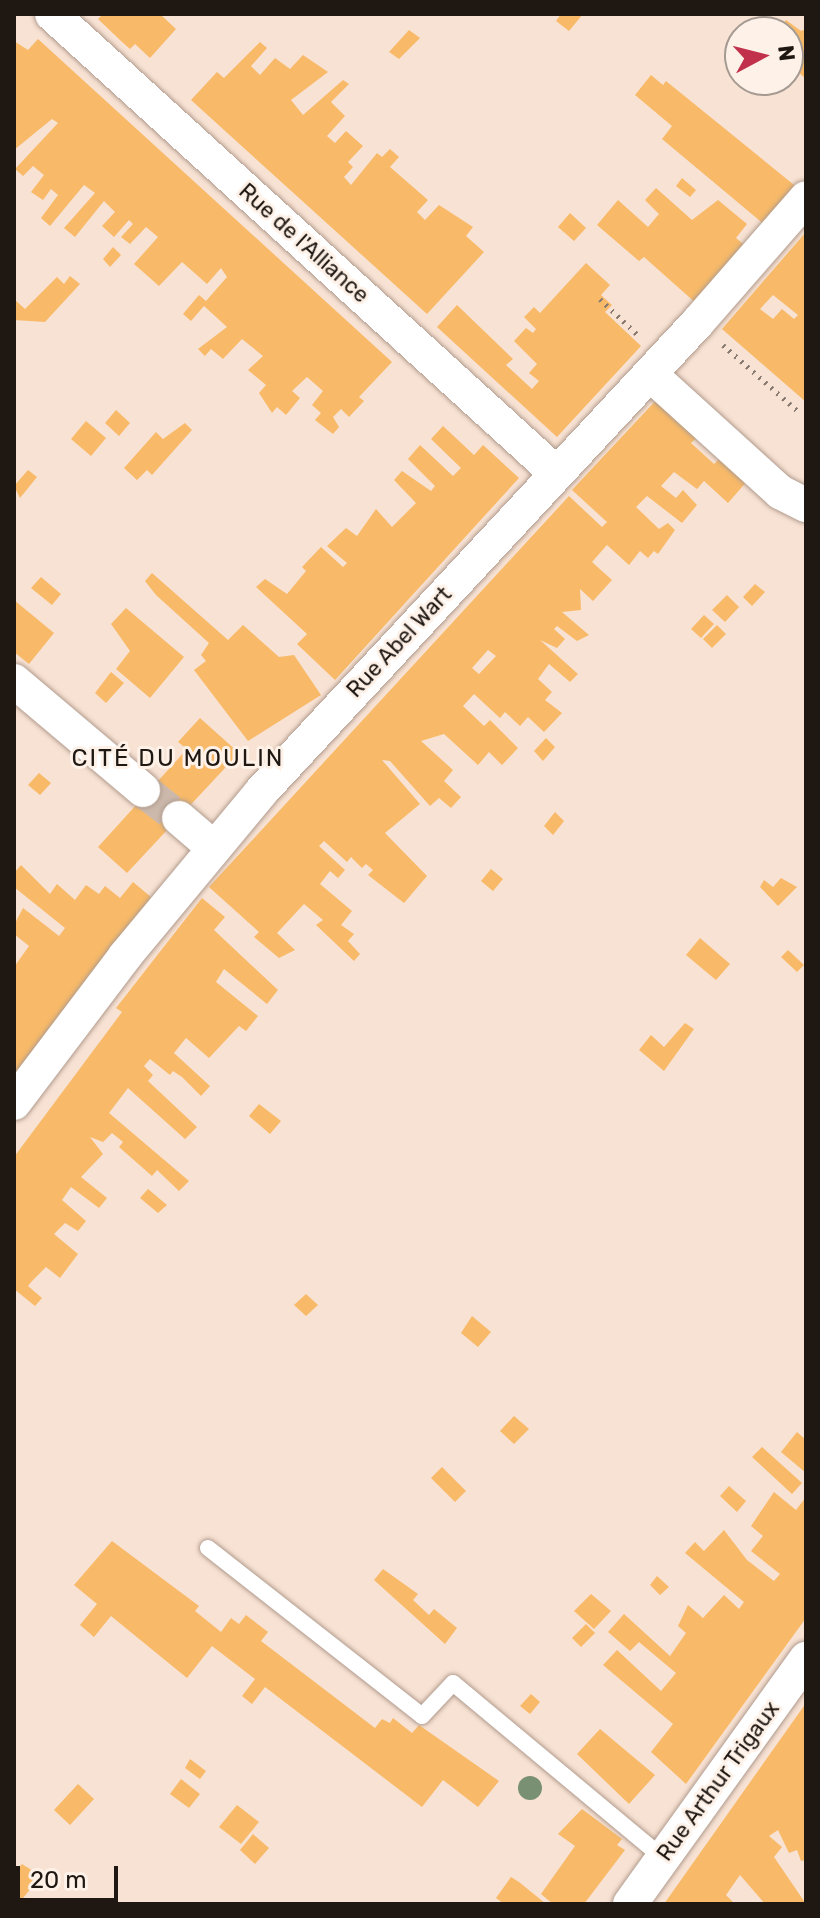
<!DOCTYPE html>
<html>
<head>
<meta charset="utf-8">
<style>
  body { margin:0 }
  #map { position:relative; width:820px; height:1918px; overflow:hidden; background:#f8e2d3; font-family:Rubik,sans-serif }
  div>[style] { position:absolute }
  .building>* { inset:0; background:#f8ba68 }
  .street-tunnel>* { height:34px; margin-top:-17px; transform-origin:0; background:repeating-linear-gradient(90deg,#ccb9ac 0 34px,transparent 0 51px) }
  .path>* { height:5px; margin-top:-2.5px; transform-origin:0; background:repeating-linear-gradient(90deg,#897b71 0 2px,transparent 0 8px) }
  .roads { filter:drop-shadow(0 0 2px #b09b8e) drop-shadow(0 0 2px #b09b8e) }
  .lane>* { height:16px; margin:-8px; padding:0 8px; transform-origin:8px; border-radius:8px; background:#fff }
  .street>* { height:34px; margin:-17px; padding:0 17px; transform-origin:17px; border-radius:17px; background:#fff }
  .trees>* { width:24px; height:24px; margin:-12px; border-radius:50%; background:#7a9073 }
  span { translate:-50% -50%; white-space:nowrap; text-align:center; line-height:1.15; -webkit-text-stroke:6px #fef1e8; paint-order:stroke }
  .street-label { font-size:22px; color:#1e1712 }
  .neighbourhood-label { font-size:24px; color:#1e1712; letter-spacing:2px }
  .frame { position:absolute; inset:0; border:16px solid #1e1712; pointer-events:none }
  .north { position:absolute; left:724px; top:16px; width:80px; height:80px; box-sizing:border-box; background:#fef1e8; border:2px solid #a49a92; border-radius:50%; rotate:83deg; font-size:22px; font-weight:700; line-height:32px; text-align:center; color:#1e1712 }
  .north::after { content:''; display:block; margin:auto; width:28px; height:36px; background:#c1314b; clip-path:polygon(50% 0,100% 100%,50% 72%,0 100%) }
  .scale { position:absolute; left:16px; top:1866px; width:102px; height:36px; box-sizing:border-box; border:4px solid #1e1712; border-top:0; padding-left:10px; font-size:24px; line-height:28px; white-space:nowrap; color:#1e1712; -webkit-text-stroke:6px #fef1e8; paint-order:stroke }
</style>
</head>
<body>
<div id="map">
  <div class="building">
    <div style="clip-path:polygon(103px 14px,160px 14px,176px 29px,150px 58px,135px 44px,130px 49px,121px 41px,98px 19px)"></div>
    <div style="clip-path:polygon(561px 14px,583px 14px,569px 31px,556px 21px)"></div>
    <div style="clip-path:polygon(786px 20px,801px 31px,806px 29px,806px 79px,789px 64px,794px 57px,788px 53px,788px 32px,777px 32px)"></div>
    <div style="clip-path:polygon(409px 30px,420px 38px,399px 59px,389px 52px)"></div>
    <div style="clip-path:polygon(38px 39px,392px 362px,359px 397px,364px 401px,349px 417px,341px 409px,333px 417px,339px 427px,333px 434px,315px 420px,321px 413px,312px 405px,323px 391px,307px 377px,292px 391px,300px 398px,286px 415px,277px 407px,272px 413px,259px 393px,266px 385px,248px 370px,263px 356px,242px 339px,223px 359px,211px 349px,205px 356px,198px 349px,227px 327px,204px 306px,191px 321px,183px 314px,199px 295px,206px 301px,227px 277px,221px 268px,207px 284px,182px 262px,159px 286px,134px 264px,158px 237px,146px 227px,130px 244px,121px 237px,133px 224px,129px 220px,114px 237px,102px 226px,115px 212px,104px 201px,75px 237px,64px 228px,95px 193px,84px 185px,50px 226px,41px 218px,58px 195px,51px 189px,43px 200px,31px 192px,44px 175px,33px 166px,23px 176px,15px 169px,58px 123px,52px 119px,14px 150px,14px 41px,28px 50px)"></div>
    <div style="clip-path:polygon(260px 42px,267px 48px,251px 66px,260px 75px,275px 58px,290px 69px,303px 55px,328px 72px,291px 100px,303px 115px,343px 80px,349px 84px,331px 102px,345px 116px,327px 136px,335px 143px,346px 131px,363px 146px,348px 162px,353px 167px,344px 177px,351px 185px,377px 153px,382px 157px,390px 149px,399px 157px,390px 167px,428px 200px,417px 212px,425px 220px,439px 205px,473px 227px,466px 236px,484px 252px,427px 314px,191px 100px,217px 72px,224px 78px)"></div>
    <div style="clip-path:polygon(651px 75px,663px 85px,666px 81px,799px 189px,766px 226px,662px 139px,672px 126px,635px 95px)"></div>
    <div style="clip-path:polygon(682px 178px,696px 190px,690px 197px,676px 186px)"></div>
    <div style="clip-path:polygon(656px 188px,692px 220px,718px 200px,747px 224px,736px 238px,747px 247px,698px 305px,644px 257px,639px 261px,597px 225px,618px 200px,648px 227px,659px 214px,645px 200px)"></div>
    <div style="clip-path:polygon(570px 213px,586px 228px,574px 241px,558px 227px)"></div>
    <div style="clip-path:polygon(evenodd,806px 232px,806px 402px,722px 329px,806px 232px,773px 295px,798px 315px,794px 319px,782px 309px,773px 319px,760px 309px,773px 295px)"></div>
    <div style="clip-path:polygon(113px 247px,121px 255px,110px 267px,103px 259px)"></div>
    <div style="clip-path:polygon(586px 263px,610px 285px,601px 295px,612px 305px,605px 312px,641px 346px,557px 437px,437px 327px,457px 305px,513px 359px,506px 365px,532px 389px,539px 381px,529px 373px,537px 364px,514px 341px,526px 328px,533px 333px,536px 329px,524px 317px,534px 307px,540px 313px)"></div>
    <div style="clip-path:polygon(70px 276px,80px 284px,45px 322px,14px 320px,14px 299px,25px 309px,57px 277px,64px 284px)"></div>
    <div style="clip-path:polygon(evenodd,661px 395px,701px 434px,691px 443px,714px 464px,723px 455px,749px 479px,728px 503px,704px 481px,697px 489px,674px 472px,661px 486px,676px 498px,683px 490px,697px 505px,682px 523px,647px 496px,636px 507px,659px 529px,668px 523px,675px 530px,658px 554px,654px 551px,648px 558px,640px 551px,629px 565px,607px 545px,592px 562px,612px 580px,593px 601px,580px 589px,581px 610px,562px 612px,589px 635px,577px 641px,557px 626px,554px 629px,565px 639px,557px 648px,540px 640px,578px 674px,570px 682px,549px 664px,538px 679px,552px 692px,545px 700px,562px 713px,544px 732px,528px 717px,520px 726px,505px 712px,500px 718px,474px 694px,463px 706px,484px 726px,490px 720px,518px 748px,502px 765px,489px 752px,478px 765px,444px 734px,421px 741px,453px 770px,444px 781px,461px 797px,451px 808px,439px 798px,430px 806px,390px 761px,382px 760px,420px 804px,385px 833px,427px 876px,404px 903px,368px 875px,373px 870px,366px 864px,362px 868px,351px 857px,347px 862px,324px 841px,319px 846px,345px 870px,338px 878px,330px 871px,320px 884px,352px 911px,341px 925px,354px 934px,348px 941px,360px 954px,354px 961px,316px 925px,323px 920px,304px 904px,277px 933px,295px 950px,279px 958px,254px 937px,259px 932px,209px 887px,569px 496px,602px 527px,607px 522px,572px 490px,661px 395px,488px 650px,496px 656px,479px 674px,472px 668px,488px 650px)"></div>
    <div style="clip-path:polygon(116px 410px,130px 423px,119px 436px,105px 423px)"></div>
    <div style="clip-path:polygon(86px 421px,106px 438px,91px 456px,71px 439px)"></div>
    <div style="clip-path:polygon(185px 423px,192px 430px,152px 475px,147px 470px,137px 480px,124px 468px,156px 432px,163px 439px)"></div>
    <div style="clip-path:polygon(443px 426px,474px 455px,483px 445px,519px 478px,335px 680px,297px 644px,307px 634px,256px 587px,265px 579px,287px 594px,306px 571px,302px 567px,321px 547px,343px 567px,347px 563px,327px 546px,346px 528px,357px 536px,376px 509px,392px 527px,416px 503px,394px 480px,402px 471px,431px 491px,435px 486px,408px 459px,420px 445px,453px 476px,461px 468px,431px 439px)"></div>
    <div style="clip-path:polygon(28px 470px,37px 477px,20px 498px,14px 486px)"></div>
    <div style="clip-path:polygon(152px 573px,228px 640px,243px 625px,279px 657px,294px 655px,321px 695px,248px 741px,194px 670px,206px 661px,201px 655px,209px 643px,156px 595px,145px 581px)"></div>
    <div style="clip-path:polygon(41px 577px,61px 594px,52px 605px,31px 588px)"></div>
    <div style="clip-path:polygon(755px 584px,765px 592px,752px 606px,743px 597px)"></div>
    <div style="clip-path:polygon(727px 595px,739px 607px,725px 622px,712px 610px)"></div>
    <div style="clip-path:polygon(14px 600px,54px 633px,29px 664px,14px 652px)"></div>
    <div style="clip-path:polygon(126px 608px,184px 657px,150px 698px,116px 669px,130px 651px,111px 624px)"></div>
    <div style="clip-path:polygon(704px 615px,714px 624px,701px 638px,691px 629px)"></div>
    <div style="clip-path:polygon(717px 625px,726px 634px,712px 648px,703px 639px)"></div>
    <div style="clip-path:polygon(111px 672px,124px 683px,106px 703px,95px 693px)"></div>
    <div style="clip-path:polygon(200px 718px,239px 753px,127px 873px,98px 847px,187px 749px,178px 742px)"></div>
    <div style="clip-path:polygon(546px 738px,555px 747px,543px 761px,534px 751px)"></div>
    <div style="clip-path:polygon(39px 773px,51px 783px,40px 795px,28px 785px)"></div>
    <div style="clip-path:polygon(555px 812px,564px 821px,553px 835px,544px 826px)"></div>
    <div style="clip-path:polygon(21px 865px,50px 894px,57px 884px,75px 900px,86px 885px,99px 894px,105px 886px,120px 898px,133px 882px,151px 897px,14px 1076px,14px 967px,29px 946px,14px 934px,14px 925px,23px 908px,59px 936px,65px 928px,14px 887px,14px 873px)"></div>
    <div style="clip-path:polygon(491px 869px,503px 879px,493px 891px,481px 881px)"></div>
    <div style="clip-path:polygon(781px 878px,797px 887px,778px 906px,760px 887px,764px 880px,773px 887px)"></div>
    <div style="clip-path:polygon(202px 898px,225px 917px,214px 930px,278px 990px,267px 1004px,224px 969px,216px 982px,258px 1016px,246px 1031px,239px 1026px,209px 1058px,186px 1038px,174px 1053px,210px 1086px,201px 1096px,182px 1077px,173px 1071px,170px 1075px,150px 1059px,144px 1066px,153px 1075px,148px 1081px,197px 1127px,185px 1139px,128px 1088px,109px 1113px,189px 1181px,179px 1191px,157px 1170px,152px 1176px,119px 1147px,123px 1142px,112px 1133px,103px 1142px,90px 1137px,103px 1154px,81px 1177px,107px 1198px,99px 1208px,71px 1187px,62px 1200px,86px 1221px,78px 1231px,65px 1223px,54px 1234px,78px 1254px,60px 1278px,46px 1267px,32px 1281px,28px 1286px,42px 1298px,35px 1306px,14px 1289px,14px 1157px,122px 1012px,116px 1008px)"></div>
    <div style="clip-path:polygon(700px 938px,730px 964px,716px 980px,686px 955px)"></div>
    <div style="clip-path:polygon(788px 950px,804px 965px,797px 972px,781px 957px)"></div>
    <div style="clip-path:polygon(685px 1023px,694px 1029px,664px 1071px,639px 1050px,651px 1035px,664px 1047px)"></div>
    <div style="clip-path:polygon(259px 1104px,281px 1121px,270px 1134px,249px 1116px)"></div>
    <div style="clip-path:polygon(148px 1189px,167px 1205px,158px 1213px,140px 1198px)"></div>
    <div style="clip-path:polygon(306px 1294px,318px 1305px,306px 1316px,294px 1305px)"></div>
    <div style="clip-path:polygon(472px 1316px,491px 1332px,478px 1347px,461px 1333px)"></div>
    <div style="clip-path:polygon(514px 1416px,529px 1429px,514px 1444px,500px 1431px)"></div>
    <div style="clip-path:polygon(797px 1432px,806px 1440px,806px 1473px,781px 1452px)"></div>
    <div style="clip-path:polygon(762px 1447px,802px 1483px,792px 1494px,752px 1457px)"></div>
    <div style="clip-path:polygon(442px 1467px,466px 1491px,455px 1502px,431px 1478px)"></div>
    <div style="clip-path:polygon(729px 1486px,746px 1501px,737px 1512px,720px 1496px)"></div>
    <div style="clip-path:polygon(774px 1492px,796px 1510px,806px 1497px,806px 1618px,686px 1784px,651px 1752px,673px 1724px,603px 1665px,617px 1650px,661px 1691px,676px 1673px,639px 1642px,630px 1651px,608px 1632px,624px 1614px,670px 1656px,686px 1633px,678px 1626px,688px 1605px,703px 1618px,724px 1595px,739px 1609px,744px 1602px,685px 1553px,695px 1542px,704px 1551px,724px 1530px,747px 1560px,774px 1581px,780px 1574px,751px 1551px,763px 1536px,751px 1526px)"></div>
    <div style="clip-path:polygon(112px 1541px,199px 1606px,195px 1611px,221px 1632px,231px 1618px,239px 1624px,246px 1615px,268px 1632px,261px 1641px,375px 1728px,382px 1719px,390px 1723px,393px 1718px,412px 1733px,419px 1725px,499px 1781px,478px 1807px,443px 1780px,422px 1807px,265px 1687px,252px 1704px,242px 1696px,255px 1679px,212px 1646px,187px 1678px,111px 1616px,94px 1637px,80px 1625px,97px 1604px,74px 1585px)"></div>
    <div style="clip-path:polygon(383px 1569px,418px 1594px,413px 1600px,429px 1615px,434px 1609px,457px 1628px,445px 1644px,374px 1580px)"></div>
    <div style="clip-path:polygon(657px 1576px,669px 1587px,660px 1595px,650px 1585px)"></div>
    <div style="clip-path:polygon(591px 1594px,611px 1611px,594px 1629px,574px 1611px)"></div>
    <div style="clip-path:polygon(586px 1624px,595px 1633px,581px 1647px,572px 1638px)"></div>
    <div style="clip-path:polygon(531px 1694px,540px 1702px,530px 1714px,520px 1706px)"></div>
    <div style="clip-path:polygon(806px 1703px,806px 1860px,801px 1861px,797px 1850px,789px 1853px,778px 1830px,769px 1836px,782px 1847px,774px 1857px,806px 1904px,765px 1904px,740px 1875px,726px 1895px,735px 1904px,664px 1904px)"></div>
    <div style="clip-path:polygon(600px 1729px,655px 1775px,629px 1804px,577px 1754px)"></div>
    <div style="clip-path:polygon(190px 1759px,206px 1771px,200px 1779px,185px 1768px)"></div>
    <div style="clip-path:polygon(181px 1779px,200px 1794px,189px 1808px,170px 1794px)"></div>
    <div style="clip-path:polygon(78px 1784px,94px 1799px,70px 1825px,54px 1810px)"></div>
    <div style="clip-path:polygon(237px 1805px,259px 1822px,241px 1844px,219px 1827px)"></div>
    <div style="clip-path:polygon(582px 1809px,622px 1839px,617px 1845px,625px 1850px,584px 1904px,553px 1904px,541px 1894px,575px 1846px,558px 1834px)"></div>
    <div style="clip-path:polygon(253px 1834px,269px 1848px,255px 1864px,240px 1850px)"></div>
    <div style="clip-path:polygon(22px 1864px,41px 1876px,19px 1903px,14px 1900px,14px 1874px)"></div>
    <div style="clip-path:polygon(511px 1877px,519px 1882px,546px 1904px,504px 1904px,496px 1898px)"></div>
  </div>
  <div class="street-tunnel">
    <div style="left:143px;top:790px;width:46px;rotate:37.9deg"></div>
  </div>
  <div class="path">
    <div style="left:600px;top:299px;width:55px;rotate:43.5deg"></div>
    <div style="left:723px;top:345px;width:103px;rotate:41.4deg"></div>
  </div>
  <div class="roads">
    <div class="lane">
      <div style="left:208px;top:1548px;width:272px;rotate:38.1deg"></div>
      <div style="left:422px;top:1716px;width:45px;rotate:-46.8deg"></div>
      <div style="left:453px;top:1683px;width:273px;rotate:39.8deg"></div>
    </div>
    <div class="street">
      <div style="left:52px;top:14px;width:680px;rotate:42.32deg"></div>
      <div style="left:650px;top:374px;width:176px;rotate:42.2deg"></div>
      <div style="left:780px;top:492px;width:29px;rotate:27deg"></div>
      <div style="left:14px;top:681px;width:169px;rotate:40.2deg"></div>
      <div style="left:179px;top:818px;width:46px;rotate:40.6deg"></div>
      <div style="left:14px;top:1103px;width:184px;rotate:-52.9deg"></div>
      <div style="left:125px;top:956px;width:213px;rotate:-50.3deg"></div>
      <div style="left:261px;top:792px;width:642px;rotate:-47.08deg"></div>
      <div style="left:698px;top:322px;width:164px;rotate:-48.9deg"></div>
      <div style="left:630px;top:1904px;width:302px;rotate:-54.3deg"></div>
    </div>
  </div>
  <div class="trees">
    <div style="left:530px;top:1788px"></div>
  </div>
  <div class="street-label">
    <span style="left:304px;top:243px;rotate:42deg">Rue de l'Alliance</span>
    <span style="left:399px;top:642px;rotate:-47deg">Rue Abel Wart</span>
    <span style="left:718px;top:1781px;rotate:-54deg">Rue Arthur Trigaux</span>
  </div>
  <div class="neighbourhood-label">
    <span style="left:178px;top:759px">CITÉ DU MOULIN</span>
  </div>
  <div class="frame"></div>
  <div class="north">N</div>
  <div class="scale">20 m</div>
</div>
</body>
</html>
